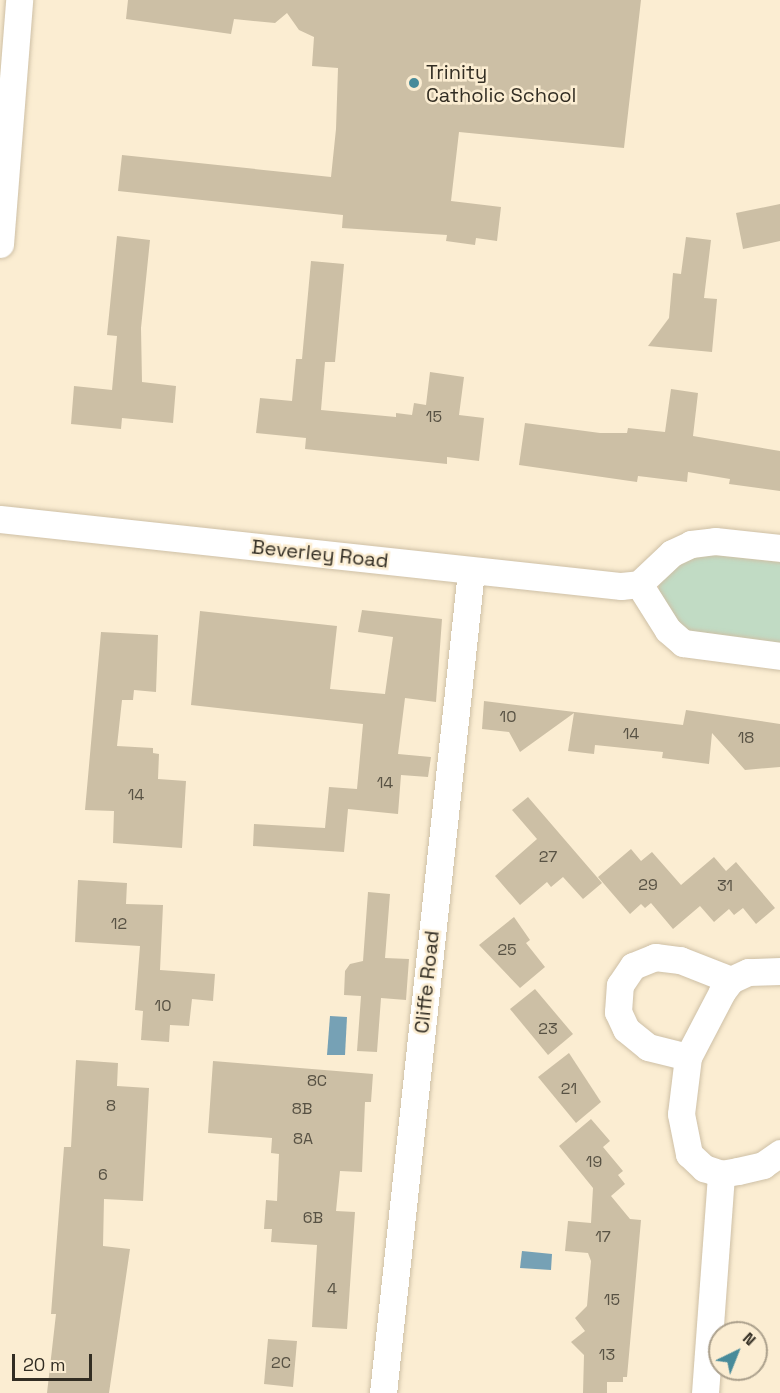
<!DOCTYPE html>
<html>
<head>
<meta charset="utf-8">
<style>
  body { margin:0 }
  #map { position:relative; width:780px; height:1393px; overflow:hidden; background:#fbedd2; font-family:"Space Grotesk",sans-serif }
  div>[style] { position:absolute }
  .green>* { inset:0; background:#c1dbc4 }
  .water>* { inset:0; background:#76a1b5 }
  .building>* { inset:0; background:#ccbfa5 }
  .roads { filter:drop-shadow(0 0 2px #cec0a6) drop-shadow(0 0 2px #cec0a6) }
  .minor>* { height:27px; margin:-13.5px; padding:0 13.5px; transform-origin:13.5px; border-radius:13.5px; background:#fff }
  .dots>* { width:16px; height:16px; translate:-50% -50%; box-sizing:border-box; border:3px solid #fbedd2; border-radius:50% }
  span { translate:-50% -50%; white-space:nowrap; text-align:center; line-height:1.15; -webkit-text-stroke:5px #fbedd2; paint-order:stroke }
  .number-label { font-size:16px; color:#585244 }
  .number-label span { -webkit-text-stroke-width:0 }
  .poi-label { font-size:20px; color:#322d23 }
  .left { translate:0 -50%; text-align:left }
  .street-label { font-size:20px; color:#322d23 }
  .north { position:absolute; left:708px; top:1321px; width:60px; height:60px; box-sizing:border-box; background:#fbedd2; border:2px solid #aba08c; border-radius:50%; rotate:43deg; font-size:16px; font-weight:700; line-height:24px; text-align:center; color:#322d23 }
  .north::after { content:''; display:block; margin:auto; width:21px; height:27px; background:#488b9a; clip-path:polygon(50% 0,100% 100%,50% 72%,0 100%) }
  .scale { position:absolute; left:12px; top:1354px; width:80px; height:27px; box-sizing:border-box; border:3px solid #322d23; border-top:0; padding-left:8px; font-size:18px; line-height:21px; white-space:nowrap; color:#322d23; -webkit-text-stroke:4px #fbedd2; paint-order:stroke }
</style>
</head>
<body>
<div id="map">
  <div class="green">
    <div style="clip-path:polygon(707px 554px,780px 562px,780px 644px,680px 630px,659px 595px,659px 585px,667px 572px,691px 557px)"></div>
  </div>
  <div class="water">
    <div style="clip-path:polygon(330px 1016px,347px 1017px,345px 1055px,327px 1055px)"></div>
    <div style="clip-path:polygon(522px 1251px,552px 1254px,551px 1270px,520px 1268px)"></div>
  </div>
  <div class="building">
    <div style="clip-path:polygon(128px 0,641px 0,624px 148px,459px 132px,451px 201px,501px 207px,497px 241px,476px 238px,475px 245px,446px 241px,447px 235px,342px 228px,343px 215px,118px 191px,122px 155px,331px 177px,336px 129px,338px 68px,312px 66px,314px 37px,299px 30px,287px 13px,275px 23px,234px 19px,231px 34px,126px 19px)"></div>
    <div style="clip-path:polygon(780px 204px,780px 241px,743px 249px,736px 213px)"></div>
    <div style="clip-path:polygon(117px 236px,150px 240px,141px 328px,142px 382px,176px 386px,173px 423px,122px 418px,121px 429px,71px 424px,74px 386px,112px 390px,117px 336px,107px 335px)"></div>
    <div style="clip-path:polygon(686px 237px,711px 240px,704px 298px,717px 299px,712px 352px,648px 346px,669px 318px,673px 273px,681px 274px)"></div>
    <div style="clip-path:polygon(311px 261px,344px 264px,335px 362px,325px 362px,321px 410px,396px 417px,396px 413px,412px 415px,414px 403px,426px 405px,430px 372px,464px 377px,459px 415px,484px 418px,479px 461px,447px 457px,447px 464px,305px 449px,306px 438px,256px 433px,260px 398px,292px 401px,296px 359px,302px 359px)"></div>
    <div style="clip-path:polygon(671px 389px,698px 393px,693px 436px,780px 451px,780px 491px,729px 484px,730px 479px,688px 472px,687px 482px,638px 476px,637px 482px,519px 465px,525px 423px,600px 433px,627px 433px,628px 428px,665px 432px)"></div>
    <div style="clip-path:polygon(362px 610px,442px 619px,436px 702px,405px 698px,398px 754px,431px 757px,428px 777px,401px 775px,398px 814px,348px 809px,344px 852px,253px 846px,254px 824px,325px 828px,329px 787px,357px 789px,363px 724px,191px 705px,200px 611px,337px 626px,330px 689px,385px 694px,393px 637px,358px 632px)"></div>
    <div style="clip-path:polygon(101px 632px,158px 635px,156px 692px,134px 690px,133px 700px,122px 700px,117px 746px,153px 748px,153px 753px,159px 754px,158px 779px,186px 781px,182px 848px,113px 843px,114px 811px,85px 810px)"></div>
    <div style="clip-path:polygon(484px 701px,683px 725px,686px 710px,780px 724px,780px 767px,745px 770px,712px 733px,709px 764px,662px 758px,663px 752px,595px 745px,594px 754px,568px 751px,574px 713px,520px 752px,509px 732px,482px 729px)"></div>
    <div style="clip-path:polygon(528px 797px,602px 883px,583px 899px,563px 877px,551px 887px,547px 882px,520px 905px,495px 876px,537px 839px,512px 810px)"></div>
    <div style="clip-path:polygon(631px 849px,641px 861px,652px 852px,681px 885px,714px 857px,726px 871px,736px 862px,775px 908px,756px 924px,743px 908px,734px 915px,729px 909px,714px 922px,700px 906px,673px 929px,651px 903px,645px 908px,641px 904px,630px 914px,598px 877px)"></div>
    <div style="clip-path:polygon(78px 880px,127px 883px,126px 904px,163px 905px,160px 970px,215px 974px,213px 1001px,192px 999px,189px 1026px,170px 1025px,169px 1042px,141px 1040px,143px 1011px,135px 1010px,140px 946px,75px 942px)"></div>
    <div style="clip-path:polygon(368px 892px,390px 894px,385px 958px,409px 959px,406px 1000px,381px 998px,377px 1052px,357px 1051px,361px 996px,344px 995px,345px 971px,350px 964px,363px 961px)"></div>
    <div style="clip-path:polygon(514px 917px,530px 940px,526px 943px,545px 967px,520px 988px,479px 945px)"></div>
    <div style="clip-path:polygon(535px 989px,573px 1034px,548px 1055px,510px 1009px)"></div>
    <div style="clip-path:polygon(569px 1053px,601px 1102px,576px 1123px,538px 1077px)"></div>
    <div style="clip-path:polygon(76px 1060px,118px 1063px,117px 1086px,149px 1088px,143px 1201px,104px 1199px,103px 1246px,130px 1249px,109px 1393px,47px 1393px,56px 1314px,51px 1314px,64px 1147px,71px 1147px)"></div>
    <div style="clip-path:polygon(213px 1061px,373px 1074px,371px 1102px,365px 1102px,362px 1172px,340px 1171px,336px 1211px,355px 1212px,347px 1329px,312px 1327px,317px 1245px,271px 1242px,272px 1229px,264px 1229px,266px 1200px,277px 1201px,279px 1154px,271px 1153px,272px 1138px,208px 1133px)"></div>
    <div style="clip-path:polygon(591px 1119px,610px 1141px,603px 1147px,623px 1171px,618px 1175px,625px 1184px,611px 1196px,630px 1219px,641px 1220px,627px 1377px,623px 1377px,623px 1382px,607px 1382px,607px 1393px,583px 1393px,584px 1355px,571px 1342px,585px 1331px,575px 1318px,587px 1306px,591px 1261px,588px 1253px,565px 1251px,568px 1221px,591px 1223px,593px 1188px,559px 1146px)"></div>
    <div style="clip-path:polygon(268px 1339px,297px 1341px,293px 1387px,264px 1384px)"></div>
  </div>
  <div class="roads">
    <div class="minor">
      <div style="left:0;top:244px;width:245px;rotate:-85.5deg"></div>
      <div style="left:0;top:519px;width:625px;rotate:6.16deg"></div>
      <div style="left:621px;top:586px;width:18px;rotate:-6deg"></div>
      <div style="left:639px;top:584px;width:45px;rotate:-43.2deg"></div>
      <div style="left:672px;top:553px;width:21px;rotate:-25deg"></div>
      <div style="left:691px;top:544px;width:24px;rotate:-7deg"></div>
      <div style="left:715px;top:541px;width:65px;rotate:6.1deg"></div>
      <div style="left:639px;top:584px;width:54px;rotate:57.8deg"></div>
      <div style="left:668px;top:630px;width:20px;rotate:41deg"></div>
      <div style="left:683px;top:643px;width:98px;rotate:7.6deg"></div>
      <div style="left:780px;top:971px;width:32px;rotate:178deg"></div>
      <div style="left:748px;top:972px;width:19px;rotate:155deg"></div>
      <div style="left:731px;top:980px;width:15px;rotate:127deg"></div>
      <div style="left:722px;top:992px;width:73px;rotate:117.6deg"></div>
      <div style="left:688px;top:1057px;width:57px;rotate:97deg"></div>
      <div style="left:681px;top:1114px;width:41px;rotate:78.7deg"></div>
      <div style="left:689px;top:1154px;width:21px;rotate:43deg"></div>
      <div style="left:704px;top:1168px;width:18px;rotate:19deg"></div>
      <div style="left:721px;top:1174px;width:17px;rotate:-10deg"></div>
      <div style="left:738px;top:1171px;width:26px;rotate:-13deg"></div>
      <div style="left:763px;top:1165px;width:21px;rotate:-35deg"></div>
      <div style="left:688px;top:1057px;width:41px;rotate:-166deg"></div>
      <div style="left:648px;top:1047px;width:28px;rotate:-141deg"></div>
      <div style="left:626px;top:1029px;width:19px;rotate:-115deg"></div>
      <div style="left:618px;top:1012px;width:27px;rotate:-86deg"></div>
      <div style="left:620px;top:985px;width:23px;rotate:-56deg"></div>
      <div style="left:633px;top:966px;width:24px;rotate:-22deg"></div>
      <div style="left:655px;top:957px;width:25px;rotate:7deg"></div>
      <div style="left:680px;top:960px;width:55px;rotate:21.4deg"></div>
      <div style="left:383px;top:1393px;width:827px;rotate:-83.89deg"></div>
      <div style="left:705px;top:1393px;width:220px;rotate:-85.8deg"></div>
    </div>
  </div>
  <div class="dots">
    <div style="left:414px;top:83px;background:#488b9a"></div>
  </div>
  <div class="number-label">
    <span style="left:434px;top:417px">15</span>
    <span style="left:508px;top:717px">10</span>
    <span style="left:631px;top:734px">14</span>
    <span style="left:746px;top:738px">18</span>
    <span style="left:385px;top:783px">14</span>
    <span style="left:136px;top:795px">14</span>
    <span style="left:548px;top:857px">27</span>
    <span style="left:648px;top:885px">29</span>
    <span style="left:725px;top:886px">31</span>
    <span style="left:119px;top:924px">12</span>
    <span style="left:507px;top:950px">25</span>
    <span style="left:163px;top:1006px">10</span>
    <span style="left:548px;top:1029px">23</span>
    <span style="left:317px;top:1081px">8C</span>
    <span style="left:569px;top:1089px">21</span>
    <span style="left:111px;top:1106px">8</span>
    <span style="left:302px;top:1109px">8B</span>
    <span style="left:303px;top:1139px">8A</span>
    <span style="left:594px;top:1162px">19</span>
    <span style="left:103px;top:1175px">6</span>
    <span style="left:313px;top:1218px">6B</span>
    <span style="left:603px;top:1237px">17</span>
    <span style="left:332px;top:1289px">4</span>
    <span style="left:612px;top:1300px">15</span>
    <span style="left:607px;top:1355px">13</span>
    <span style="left:281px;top:1363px">2C</span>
  </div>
  <div class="poi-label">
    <span class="left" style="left:426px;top:84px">Trinity<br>Catholic School</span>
  </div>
  <div class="street-label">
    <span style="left:320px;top:554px;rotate:6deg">Beverley Road</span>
    <span style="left:427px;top:982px;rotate:-84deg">Cliffe Road</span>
  </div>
  <div class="north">N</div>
  <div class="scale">20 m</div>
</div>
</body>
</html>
